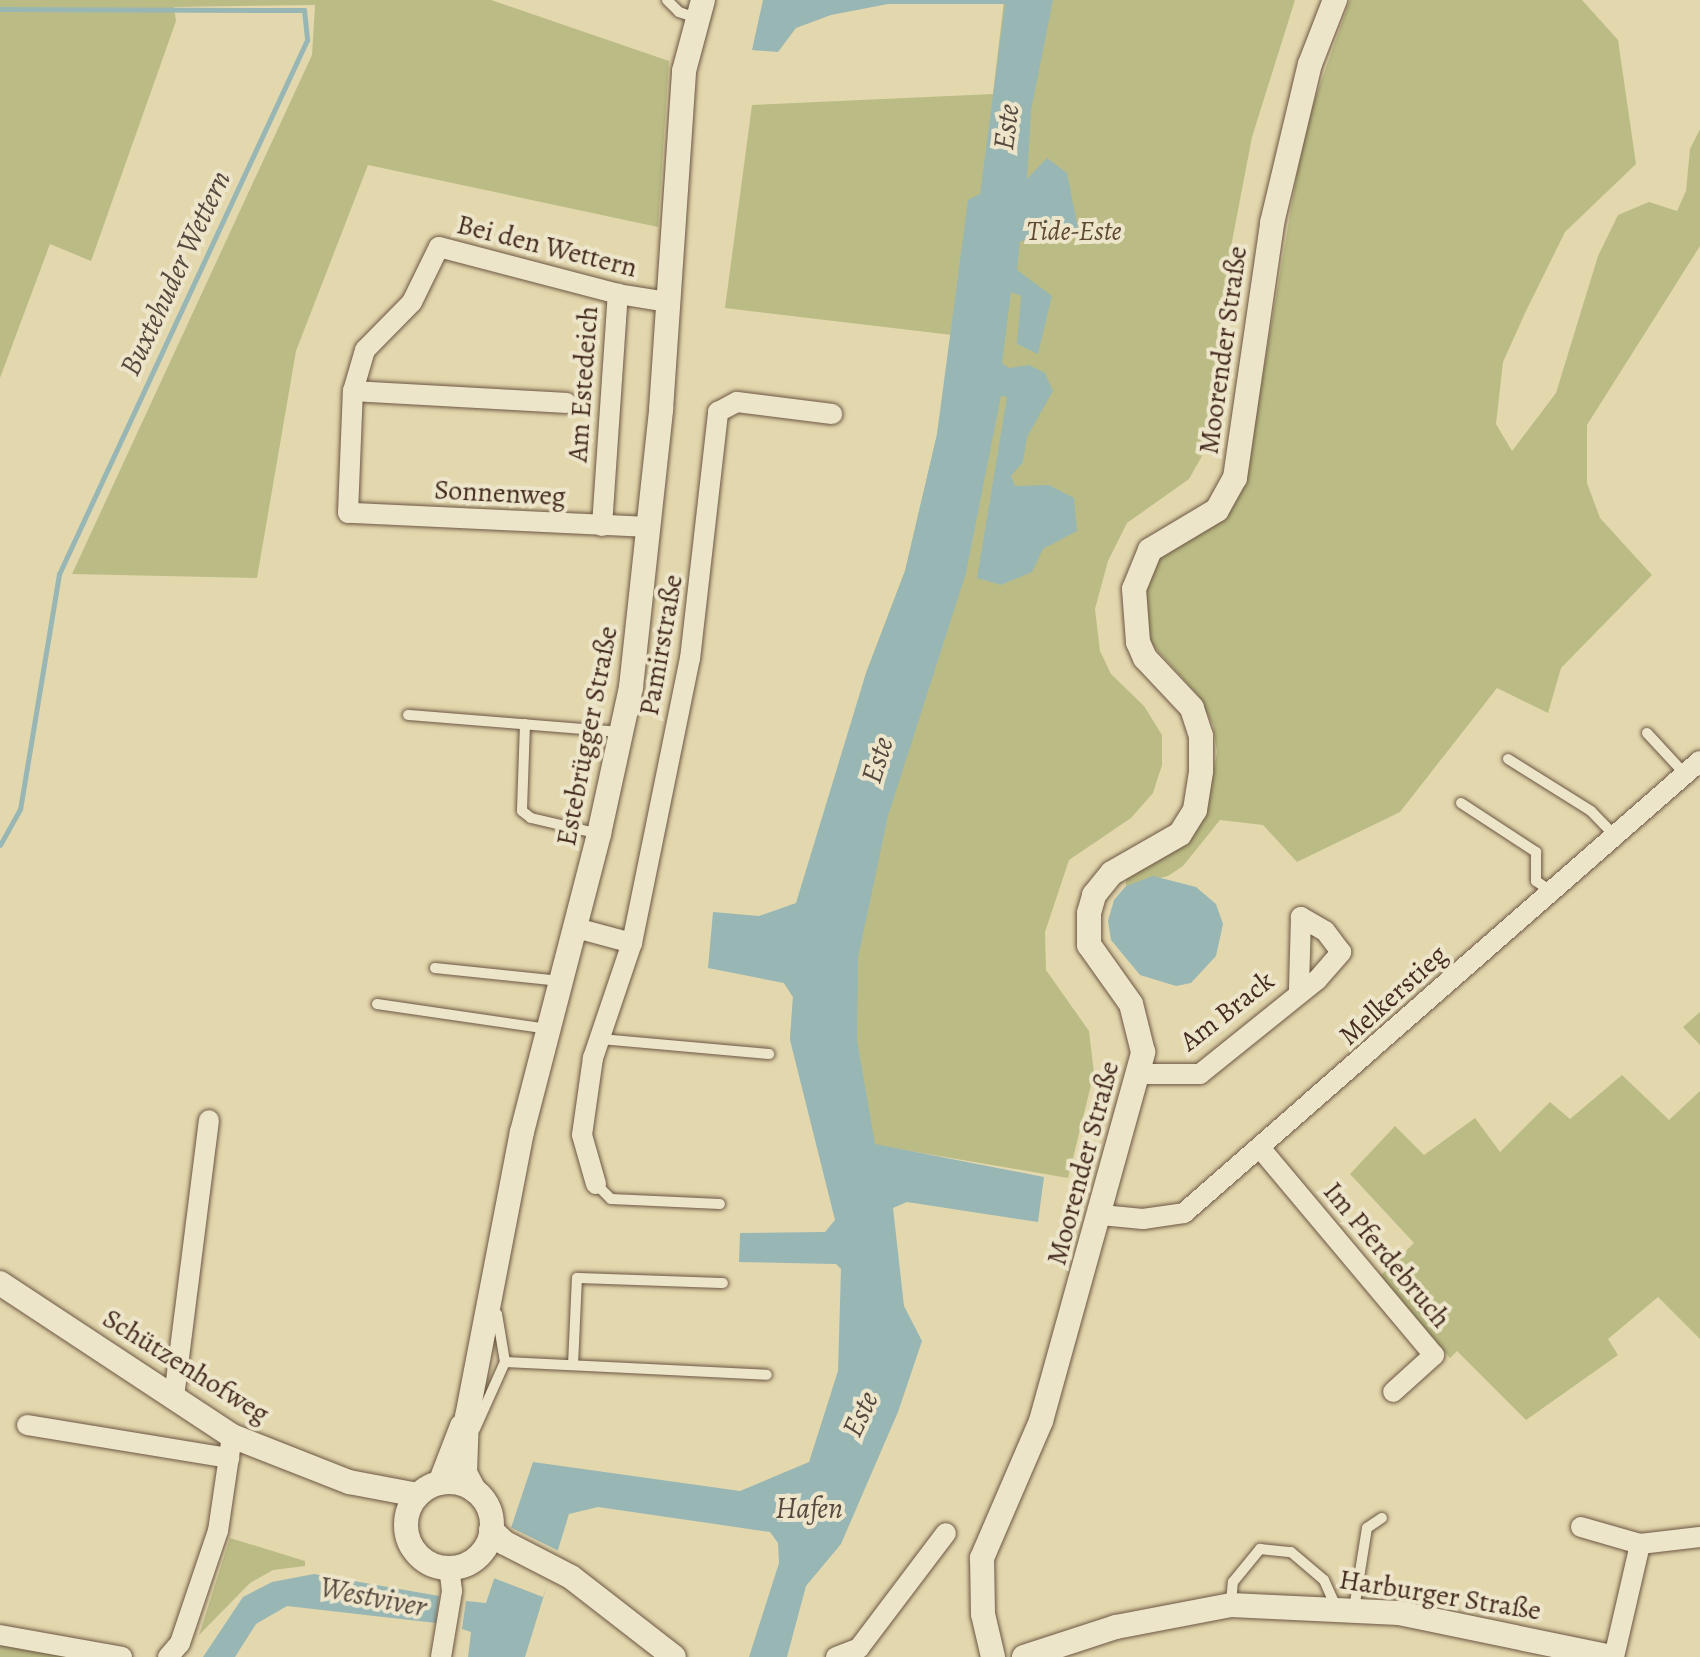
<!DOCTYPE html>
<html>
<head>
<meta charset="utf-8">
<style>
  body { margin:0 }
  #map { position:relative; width:1700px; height:1657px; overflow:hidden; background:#e3d7ad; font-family:Alegreya,serif }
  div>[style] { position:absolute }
  .green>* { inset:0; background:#bbbc85 }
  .water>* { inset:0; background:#98b7b4 }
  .pier>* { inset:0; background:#e3d7ad }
  .stream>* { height:5px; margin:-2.5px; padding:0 2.5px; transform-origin:2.5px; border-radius:2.5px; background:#98b7b4 }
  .roads { filter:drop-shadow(0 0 2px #6c5743) drop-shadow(0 0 2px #6c5743) }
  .service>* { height:10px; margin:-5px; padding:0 5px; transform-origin:5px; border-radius:5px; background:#ede5ca }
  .minor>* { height:20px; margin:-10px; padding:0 10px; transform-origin:10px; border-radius:10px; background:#ede5ca }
  .tertiary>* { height:24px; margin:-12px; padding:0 12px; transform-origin:12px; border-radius:12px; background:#ede5ca }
  .tertiary>.ring { margin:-12px; padding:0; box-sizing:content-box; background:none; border:24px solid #ede5ca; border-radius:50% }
  span { translate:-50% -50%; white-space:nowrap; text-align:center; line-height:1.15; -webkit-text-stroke:8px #ede5ca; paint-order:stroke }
  .park-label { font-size:28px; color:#5d4934; font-style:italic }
  .street-label { font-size:28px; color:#452c20 }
  .water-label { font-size:30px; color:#56483e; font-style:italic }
</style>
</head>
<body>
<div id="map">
  <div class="green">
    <div style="clip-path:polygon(0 0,491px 0,669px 61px,658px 227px,368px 165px,296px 351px,257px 578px,72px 574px,312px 55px,315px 5px,174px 7px,176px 21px,91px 261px,50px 244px,0 378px)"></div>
    <div style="clip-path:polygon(1004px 0,1295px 0,1252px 137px,1230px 252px,1202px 456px,1189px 479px,1127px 523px,1108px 561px,1095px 609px,1100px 651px,1111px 674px,1144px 706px,1162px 735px,1162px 765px,1153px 793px,1131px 818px,1069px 860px,1045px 932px,1046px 970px,1089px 1031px,1094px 1073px,1068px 1178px,875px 1145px,790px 1040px,793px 997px,784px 983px,866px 673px,905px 571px,937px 435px,952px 335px,725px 308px,752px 105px,993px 94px)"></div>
    <div style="clip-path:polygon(1350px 0,1582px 0,1618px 40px,1636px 164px,1565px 232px,1526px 311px,1503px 362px,1496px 424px,1512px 451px,1556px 393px,1598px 256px,1618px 215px,1649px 202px,1677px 211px,1686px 191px,1690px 149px,1700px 129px,1700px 246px,1587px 425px,1587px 483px,1600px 518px,1652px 575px,1561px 668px,1548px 713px,1497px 688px,1400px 812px,1297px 862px,1263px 825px,1220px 820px,1183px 866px,1168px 876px,1126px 886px,1126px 873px,1191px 840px,1206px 809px,1217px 752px,1213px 725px,1198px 695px,1147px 639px,1140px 614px,1152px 561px,1218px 520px,1252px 438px,1305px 127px)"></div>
    <div style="clip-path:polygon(1700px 1012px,1700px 1045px,1683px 1027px)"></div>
    <div style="clip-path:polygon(1622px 1075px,1669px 1120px,1700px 1091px,1700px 1339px,1658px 1297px,1608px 1339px,1618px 1355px,1526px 1420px,1457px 1351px,1450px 1358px,1380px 1276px,1414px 1243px,1350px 1174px,1395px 1126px,1424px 1155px,1475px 1118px,1500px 1152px,1550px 1102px,1570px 1119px)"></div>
    <div style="clip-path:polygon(230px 1538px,305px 1561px,305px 1566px,273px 1570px,250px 1583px,199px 1635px)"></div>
    <div style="clip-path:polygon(0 1635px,122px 1657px,0 1657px)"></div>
  </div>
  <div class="water">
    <div style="clip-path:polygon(763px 0,1053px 0,1031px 111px,1027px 179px,1047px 158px,1067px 173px,1078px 228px,1070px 239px,1020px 241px,1017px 270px,1052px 296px,1038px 354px,1017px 344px,1021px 296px,1011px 292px,1002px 363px,1009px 368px,1029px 365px,1045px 373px,1053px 391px,1027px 437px,1023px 462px,1011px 476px,1015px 486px,1049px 485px,1074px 498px,1077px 531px,1043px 549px,1032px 572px,1001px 585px,977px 578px,1007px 397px,1001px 396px,966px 573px,888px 816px,858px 958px,857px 1040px,875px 1144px,1044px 1177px,1038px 1222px,907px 1202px,893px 1208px,904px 1306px,922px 1341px,898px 1412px,841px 1544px,806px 1586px,787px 1657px,749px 1657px,779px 1563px,778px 1543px,770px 1532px,598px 1507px,569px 1514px,525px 1657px,468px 1657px,471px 1632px,462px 1629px,466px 1601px,486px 1603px,533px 1462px,740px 1491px,809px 1462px,838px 1371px,841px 1269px,836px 1264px,739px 1262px,740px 1233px,825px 1232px,835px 1220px,790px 1040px,793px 997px,784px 983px,708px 968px,713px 912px,759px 916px,796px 903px,866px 673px,905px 571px,937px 434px,968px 200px,980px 194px,1005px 4px,888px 4px,831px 15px,796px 28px,778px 52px,752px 50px)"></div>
    <div style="clip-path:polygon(1153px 876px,1196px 887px,1216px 904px,1223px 924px,1216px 956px,1191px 983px,1176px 986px,1140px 975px,1111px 940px,1108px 921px,1114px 900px,1126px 886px)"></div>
    <div style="clip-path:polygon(314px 1574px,439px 1596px,436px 1623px,287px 1606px,256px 1624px,235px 1657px,203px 1657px,243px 1597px,272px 1582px)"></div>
  </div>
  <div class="pier">
    <div style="clip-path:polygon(510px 1527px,559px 1551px,543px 1597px,491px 1577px)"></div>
  </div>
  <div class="stream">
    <div style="left:0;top:9px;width:304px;rotate:0.2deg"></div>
    <div style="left:304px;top:10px;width:30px;rotate:84deg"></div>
    <div style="left:307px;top:40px;width:589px;rotate:114.91deg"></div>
    <div style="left:59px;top:574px;width:238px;rotate:99.4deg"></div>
    <div style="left:20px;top:809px;width:41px;rotate:119.1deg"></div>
  </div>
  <div class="roads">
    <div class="service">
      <div style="left:667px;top:0;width:17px;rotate:45deg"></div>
      <div style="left:679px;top:12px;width:18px;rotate:19deg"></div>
      <div style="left:408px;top:715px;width:214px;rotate:4.6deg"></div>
      <div style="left:525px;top:724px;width:87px;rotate:92deg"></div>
      <div style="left:522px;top:811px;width:11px;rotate:38deg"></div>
      <div style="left:531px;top:818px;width:70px;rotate:13.2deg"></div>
      <div style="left:1647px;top:733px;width:56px;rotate:47.2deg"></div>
      <div style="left:1508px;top:759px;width:98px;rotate:32.1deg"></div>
      <div style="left:1591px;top:811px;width:33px;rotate:46deg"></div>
      <div style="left:1461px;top:803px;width:90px;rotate:33.2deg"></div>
      <div style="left:1536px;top:852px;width:29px;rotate:90deg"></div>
      <div style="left:1536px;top:881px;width:18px;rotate:34deg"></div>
      <div style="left:435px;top:968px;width:126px;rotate:5.9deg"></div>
      <div style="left:377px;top:1004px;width:174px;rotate:8.3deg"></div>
      <div style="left:600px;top:1039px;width:170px;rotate:5.1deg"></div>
      <div style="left:596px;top:1184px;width:21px;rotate:45deg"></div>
      <div style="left:611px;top:1199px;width:109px;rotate:2.6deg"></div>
      <div style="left:490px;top:1312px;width:7px;rotate:16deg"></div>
      <div style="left:497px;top:1314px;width:49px;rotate:80.5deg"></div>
      <div style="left:505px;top:1362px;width:262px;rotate:2.8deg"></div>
      <div style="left:573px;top:1365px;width:87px;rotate:-87.4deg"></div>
      <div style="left:577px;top:1278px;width:146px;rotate:2deg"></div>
      <div style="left:475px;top:1429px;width:73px;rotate:-65.9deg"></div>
      <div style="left:1231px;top:1603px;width:21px;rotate:-85deg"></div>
      <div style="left:1233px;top:1582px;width:43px;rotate:-50.7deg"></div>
      <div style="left:1260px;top:1549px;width:31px;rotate:6deg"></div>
      <div style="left:1291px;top:1552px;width:43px;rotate:40.3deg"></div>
      <div style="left:1324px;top:1580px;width:30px;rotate:66deg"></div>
      <div style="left:1354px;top:1609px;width:82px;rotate:-80.9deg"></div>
      <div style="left:1367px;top:1528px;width:18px;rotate:-34deg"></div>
    </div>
    <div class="minor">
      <div style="left:353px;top:391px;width:214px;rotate:3.2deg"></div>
      <div style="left:602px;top:526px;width:233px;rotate:-86.1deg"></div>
      <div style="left:650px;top:527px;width:302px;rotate:-177.3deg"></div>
      <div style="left:348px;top:513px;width:122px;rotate:-87.7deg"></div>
      <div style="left:353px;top:391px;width:43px;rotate:-73.7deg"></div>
      <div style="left:365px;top:350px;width:67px;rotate:-45.6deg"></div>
      <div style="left:412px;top:302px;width:61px;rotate:-63.9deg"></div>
      <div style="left:439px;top:247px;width:185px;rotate:14.7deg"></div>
      <div style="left:618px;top:294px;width:51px;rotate:9.1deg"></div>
      <div style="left:576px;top:928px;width:58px;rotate:15deg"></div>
      <div style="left:632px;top:943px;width:290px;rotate:-78.5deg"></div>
      <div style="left:690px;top:659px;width:249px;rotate:-83.5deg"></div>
      <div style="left:718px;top:412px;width:21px;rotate:-28deg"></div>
      <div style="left:737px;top:402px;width:96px;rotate:7.2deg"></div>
      <div style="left:1141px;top:1074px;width:59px"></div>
      <div style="left:1200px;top:1074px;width:150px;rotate:-38.8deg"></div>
      <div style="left:1317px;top:980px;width:37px;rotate:-49deg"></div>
      <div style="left:1341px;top:952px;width:26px;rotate:-127deg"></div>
      <div style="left:1325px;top:931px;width:28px;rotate:-150deg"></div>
      <div style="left:1301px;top:917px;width:73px;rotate:91.6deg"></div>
      <div style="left:1261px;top:1149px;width:269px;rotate:50deg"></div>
      <div style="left:1434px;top:1355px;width:55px;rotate:137.9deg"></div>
      <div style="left:596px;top:1184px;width:51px;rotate:-105.9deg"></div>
      <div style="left:582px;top:1135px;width:78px;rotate:-81.9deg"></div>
      <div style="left:593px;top:1058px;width:121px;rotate:-71.3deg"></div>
      <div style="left:1101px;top:1215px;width:42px;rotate:5.4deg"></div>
      <div style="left:1143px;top:1219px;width:41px;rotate:-8.3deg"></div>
      <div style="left:1184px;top:1213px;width:686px;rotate:-41.22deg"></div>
      <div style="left:174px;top:1397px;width:279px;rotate:-82.8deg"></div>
      <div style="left:27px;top:1425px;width:205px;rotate:9.3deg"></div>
      <div style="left:1581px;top:1527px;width:61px;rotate:16.1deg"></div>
      <div style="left:0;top:1635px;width:124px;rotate:10.2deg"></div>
      <div style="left:168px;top:1657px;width:18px;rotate:-49deg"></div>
      <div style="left:180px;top:1643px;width:118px;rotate:-71.3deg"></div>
      <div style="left:218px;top:1531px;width:96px;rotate:-81.6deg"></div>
      <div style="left:441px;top:1657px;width:67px;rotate:-80.5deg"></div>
      <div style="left:452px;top:1591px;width:23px;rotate:-97deg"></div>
      <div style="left:836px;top:1657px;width:25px;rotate:-21deg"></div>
      <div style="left:859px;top:1648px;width:144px;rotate:-52.9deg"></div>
      <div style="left:1614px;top:1657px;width:116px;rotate:-77deg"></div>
      <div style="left:1640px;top:1544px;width:60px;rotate:-6.7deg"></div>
    </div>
    <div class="tertiary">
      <div style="left:0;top:1283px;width:278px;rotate:33.4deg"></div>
      <div style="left:232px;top:1436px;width:126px;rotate:21.5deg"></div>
      <div style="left:349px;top:1482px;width:70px;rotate:10.7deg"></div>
      <div class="ring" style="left:406px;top:1482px;width:62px;height:62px"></div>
      <div style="left:440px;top:1483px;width:61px;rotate:-68.9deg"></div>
      <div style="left:474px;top:1490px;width:19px;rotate:-118deg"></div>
      <div style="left:465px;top:1473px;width:56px;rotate:-88deg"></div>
      <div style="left:467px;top:1417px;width:290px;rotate:-79.1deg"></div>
      <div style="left:522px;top:1132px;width:308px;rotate:-75.5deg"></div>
      <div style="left:599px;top:834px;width:150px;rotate:-77.7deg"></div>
      <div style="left:631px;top:687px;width:279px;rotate:-83.8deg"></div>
      <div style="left:661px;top:410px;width:340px;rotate:-86.1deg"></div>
      <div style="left:684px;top:71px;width:73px;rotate:-75deg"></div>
      <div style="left:491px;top:1530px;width:19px;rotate:43deg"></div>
      <div style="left:505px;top:1543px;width:74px;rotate:27.3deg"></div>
      <div style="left:571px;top:1577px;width:130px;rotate:37.8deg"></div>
      <div style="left:993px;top:1657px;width:44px;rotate:-103.1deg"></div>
      <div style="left:983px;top:1614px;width:56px;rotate:-91deg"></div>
      <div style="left:982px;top:1558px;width:149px;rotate:-66.7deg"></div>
      <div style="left:1041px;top:1421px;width:383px;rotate:-74.5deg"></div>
      <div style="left:1143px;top:1052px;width:49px;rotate:-104deg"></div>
      <div style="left:1131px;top:1004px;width:72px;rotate:-125.4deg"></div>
      <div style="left:1089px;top:945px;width:32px;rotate:-90deg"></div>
      <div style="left:1089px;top:913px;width:19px;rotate:-74deg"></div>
      <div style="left:1094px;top:895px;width:28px;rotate:-51deg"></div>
      <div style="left:1112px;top:873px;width:78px;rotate:-29.8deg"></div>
      <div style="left:1180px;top:834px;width:28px;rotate:-58deg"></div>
      <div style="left:1195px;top:810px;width:39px;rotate:-81deg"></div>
      <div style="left:1201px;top:771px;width:35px;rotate:-90deg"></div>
      <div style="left:1201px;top:736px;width:29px;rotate:-108deg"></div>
      <div style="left:1192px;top:708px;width:69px;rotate:-133.2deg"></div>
      <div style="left:1145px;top:658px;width:17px;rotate:-114deg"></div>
      <div style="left:1138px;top:642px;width:53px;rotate:-94.3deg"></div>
      <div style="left:1134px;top:589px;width:42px;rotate:-67.7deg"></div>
      <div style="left:1150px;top:550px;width:78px;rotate:-30.8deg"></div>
      <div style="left:1217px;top:510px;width:37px;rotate:-61deg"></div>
      <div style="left:1235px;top:478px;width:258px;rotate:-81.7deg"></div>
      <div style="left:1272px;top:223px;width:163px;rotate:-76.6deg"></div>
      <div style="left:1310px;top:64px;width:69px;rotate:-68.7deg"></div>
      <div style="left:1024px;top:1657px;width:97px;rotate:-18.1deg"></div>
      <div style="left:1116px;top:1627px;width:117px;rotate:-10.8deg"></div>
      <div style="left:1231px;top:1605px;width:168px;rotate:2.7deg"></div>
      <div style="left:1399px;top:1613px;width:217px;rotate:11.7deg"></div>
    </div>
  </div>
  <div class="park-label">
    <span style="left:1074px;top:231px">Tide-Este</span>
  </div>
  <div class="street-label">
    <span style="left:547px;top:246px;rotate:14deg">Bei den Wettern</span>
    <span style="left:1223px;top:350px;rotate:-82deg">Moorender Straße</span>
    <span style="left:583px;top:384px;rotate:-86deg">Am Estedeich</span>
    <span style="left:500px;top:493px;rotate:3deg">Sonnenweg</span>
    <span style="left:661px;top:645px;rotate:-80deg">Pamirstraße</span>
    <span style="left:587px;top:736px;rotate:-79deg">Estebrügger Straße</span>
    <span style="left:1393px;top:995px;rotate:-42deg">Melkerstieg</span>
    <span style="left:1227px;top:1011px;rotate:-38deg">Am Brack</span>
    <span style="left:1083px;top:1163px;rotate:-75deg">Moorender Straße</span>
    <span style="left:1387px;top:1255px;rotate:50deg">Im Pferdebruch</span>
    <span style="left:186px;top:1366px;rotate:32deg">Schützenhofweg</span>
    <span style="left:1440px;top:1595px;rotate:9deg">Harburger Straße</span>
  </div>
  <div class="water-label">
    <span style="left:1006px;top:127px;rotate:-83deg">Este</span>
    <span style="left:175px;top:273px;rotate:-65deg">Buxtehuder Wettern</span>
    <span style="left:877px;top:760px;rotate:-73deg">Este</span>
    <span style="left:860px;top:1414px;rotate:-65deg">Este</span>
    <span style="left:809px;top:1508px">Hafen</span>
    <span style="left:373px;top:1597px;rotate:11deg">Westviver</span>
  </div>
</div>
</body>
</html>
